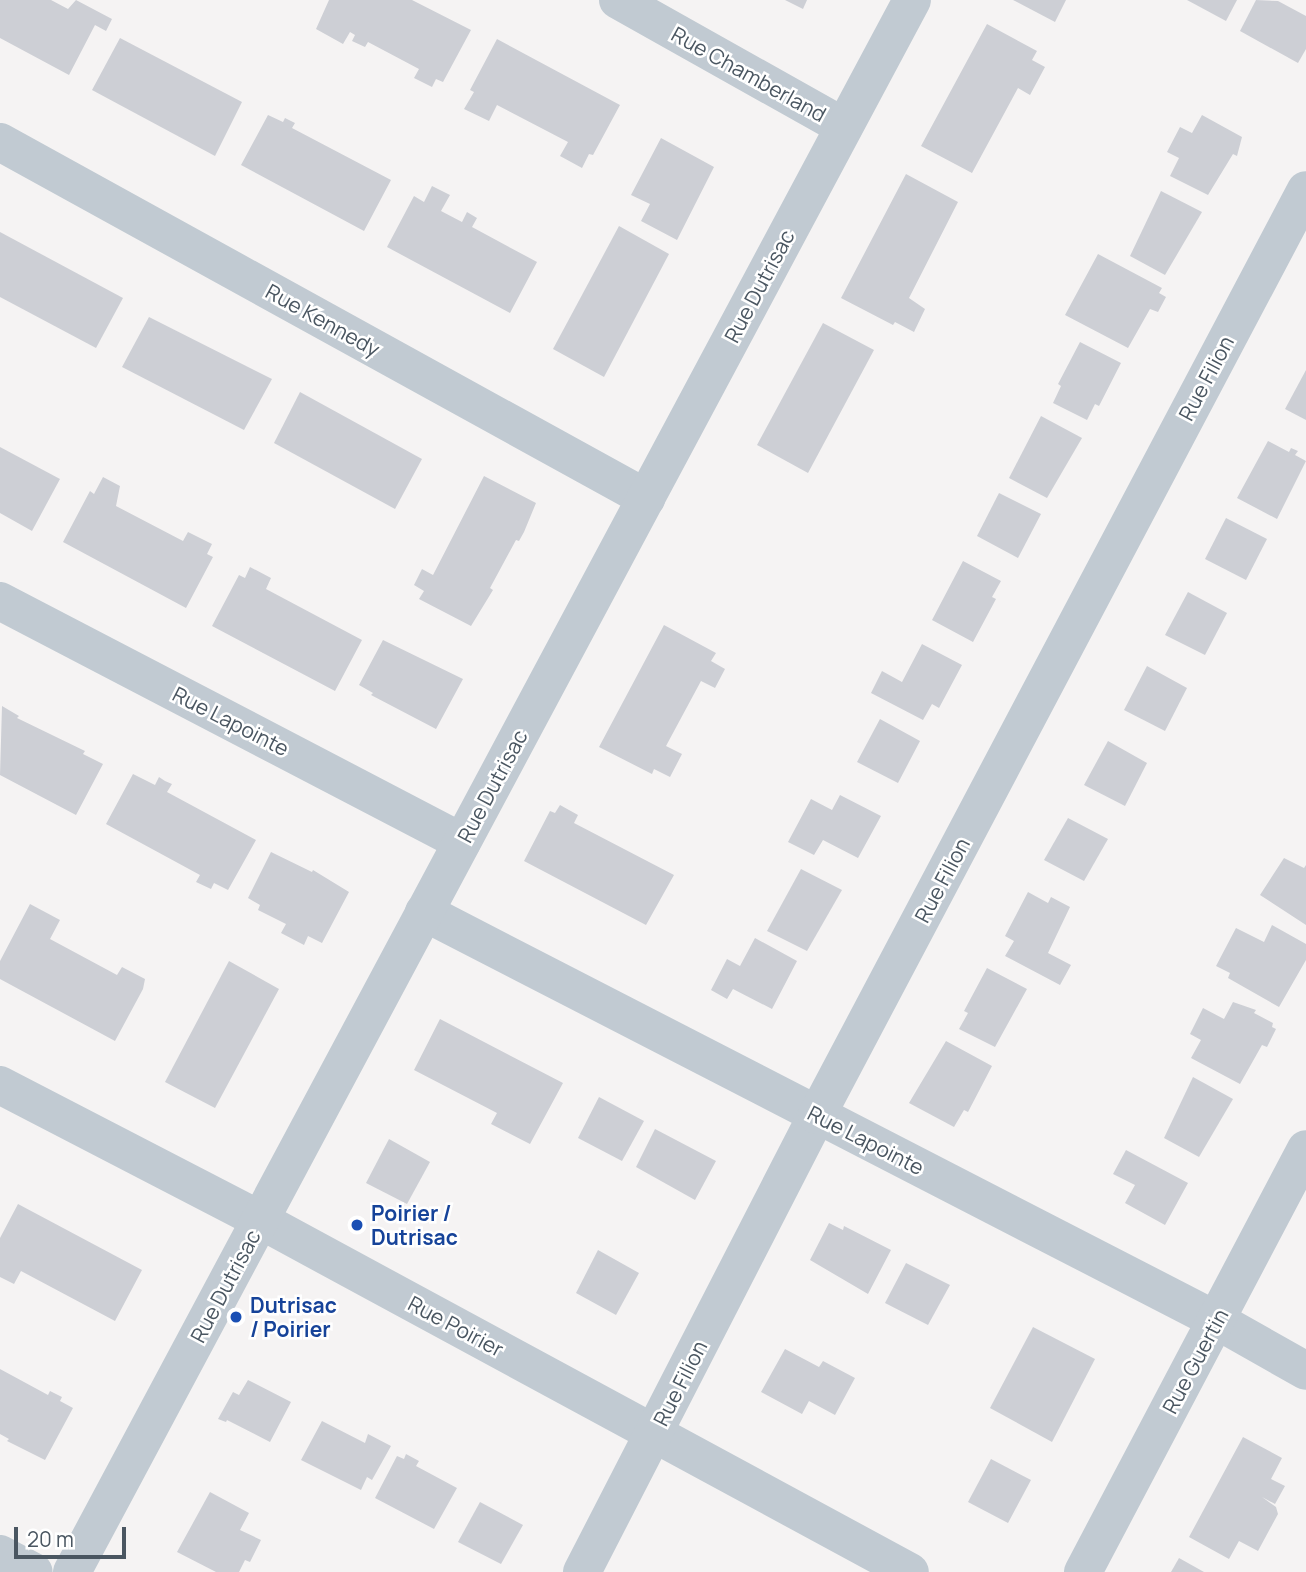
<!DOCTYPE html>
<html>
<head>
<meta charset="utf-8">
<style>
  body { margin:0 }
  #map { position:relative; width:1306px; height:1572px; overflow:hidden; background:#f5f3f3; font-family:Manrope,sans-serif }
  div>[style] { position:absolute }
  .building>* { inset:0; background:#cdcfd5 }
  .minor>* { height:38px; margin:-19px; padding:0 19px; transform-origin:19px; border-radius:19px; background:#c1cad2 }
  .dots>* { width:19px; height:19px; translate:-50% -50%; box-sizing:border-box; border:4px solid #fff; border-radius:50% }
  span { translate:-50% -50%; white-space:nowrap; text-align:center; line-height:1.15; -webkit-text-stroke:5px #fff; paint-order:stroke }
  .street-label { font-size:21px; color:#4a5661 }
  .transit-label { font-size:21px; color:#164399; font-weight:700 }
  .left { translate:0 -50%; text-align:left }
  .scale { position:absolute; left:14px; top:1527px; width:112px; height:32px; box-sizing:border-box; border:4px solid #4a5661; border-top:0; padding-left:9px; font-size:21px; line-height:24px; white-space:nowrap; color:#4a5661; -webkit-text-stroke:5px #fff; paint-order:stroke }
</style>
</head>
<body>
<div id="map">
  <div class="building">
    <div style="clip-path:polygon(0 0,51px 0,68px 9px,76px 0,112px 19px,106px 31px,95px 25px,69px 75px,0 38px)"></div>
    <div style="clip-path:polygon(329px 0,412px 0,471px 30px,443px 82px,436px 79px,432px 87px,414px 78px,419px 69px,368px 42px,365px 47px,352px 41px,355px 35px,350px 32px,343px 44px,316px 29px)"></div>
    <div style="clip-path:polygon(785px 0,807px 0,803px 9px)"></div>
    <div style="clip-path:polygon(1013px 0,1066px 0,1055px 22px)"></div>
    <div style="clip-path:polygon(1187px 0,1237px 0,1226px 21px)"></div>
    <div style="clip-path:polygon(1256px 0,1278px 1px,1306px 16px,1306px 49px,1298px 63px,1240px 31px)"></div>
    <div style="clip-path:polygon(987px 24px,1037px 51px,1032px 60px,1045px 67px,1030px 95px,1018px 88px,972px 173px,921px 146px)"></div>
    <div style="clip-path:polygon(120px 38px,242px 102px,215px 156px,92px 90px)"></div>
    <div style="clip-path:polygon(497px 39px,620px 105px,593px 155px,589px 154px,582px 168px,560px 156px,568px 142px,497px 105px,489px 121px,464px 109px,474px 92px,470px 90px)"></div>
    <div style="clip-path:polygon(268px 115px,283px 122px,285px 118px,295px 123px,292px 128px,391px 180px,364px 231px,241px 165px)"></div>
    <div style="clip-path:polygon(1202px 115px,1242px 137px,1237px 156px,1233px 154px,1208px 195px,1170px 176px,1179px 158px,1167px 152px,1180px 127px,1192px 133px)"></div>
    <div style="clip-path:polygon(661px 138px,714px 167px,677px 240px,641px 221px,650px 204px,631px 195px)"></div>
    <div style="clip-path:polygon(906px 174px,958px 202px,909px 298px,925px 309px,914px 332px,895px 322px,893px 325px,841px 298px)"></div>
    <div style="clip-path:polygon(432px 186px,450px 195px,441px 211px,462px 222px,467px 212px,477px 218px,472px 227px,537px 262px,510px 313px,387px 247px,414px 196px,424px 202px)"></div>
    <div style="clip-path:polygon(1161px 191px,1202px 212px,1165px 275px,1130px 256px)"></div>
    <div style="clip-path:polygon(619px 226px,669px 254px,604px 377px,553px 349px)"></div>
    <div style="clip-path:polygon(0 232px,123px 298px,96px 348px,0 297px)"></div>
    <div style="clip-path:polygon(1098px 254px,1162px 288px,1159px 293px,1166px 297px,1158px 312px,1150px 309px,1128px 348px,1065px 315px)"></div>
    <div style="clip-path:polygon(149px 317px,272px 379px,244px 430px,122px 367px)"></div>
    <div style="clip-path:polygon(823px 323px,874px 350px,808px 473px,757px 445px)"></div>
    <div style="clip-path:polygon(1080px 342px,1121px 363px,1099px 406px,1095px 404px,1087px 420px,1053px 403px,1061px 386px,1058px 384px)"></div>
    <div style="clip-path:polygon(1306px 370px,1306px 420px,1285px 409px)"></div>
    <div style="clip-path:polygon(300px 392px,422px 459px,395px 509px,274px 443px)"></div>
    <div style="clip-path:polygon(1041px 416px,1082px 438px,1047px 498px,1009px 478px)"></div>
    <div style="clip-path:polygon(1268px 441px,1289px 452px,1291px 448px,1298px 451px,1295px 455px,1306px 461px,1277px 519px,1237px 498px)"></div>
    <div style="clip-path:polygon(0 447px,60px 479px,32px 531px,0 513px)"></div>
    <div style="clip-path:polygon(484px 476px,536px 503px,524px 532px,519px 541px,516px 540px,490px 588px,493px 590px,471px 626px,419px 599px,424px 591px,414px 585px,422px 569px,433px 575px)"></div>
    <div style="clip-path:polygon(103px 477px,120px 486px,116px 506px,183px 541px,188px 532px,212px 544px,207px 554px,213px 557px,186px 608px,63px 542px,90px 491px,94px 494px)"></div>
    <div style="clip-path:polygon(999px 493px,1041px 514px,1018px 558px,977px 536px)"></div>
    <div style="clip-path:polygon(1226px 518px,1267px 539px,1246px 580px,1205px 559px)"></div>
    <div style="clip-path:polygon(963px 561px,1001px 581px,992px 597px,996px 599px,973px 642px,932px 620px)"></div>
    <div style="clip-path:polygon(250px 567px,271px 578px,266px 589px,362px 640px,335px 691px,212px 626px,239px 575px,245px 578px)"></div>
    <div style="clip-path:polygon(1188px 592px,1227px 613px,1205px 655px,1165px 635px)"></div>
    <div style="clip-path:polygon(664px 625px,716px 653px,711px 661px,725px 669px,715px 688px,701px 681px,666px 746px,682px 754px,670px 777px,654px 769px,652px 774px,599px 747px)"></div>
    <div style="clip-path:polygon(383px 640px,463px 679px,436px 729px,371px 695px,373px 693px,359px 685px)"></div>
    <div style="clip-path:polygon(922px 644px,962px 665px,939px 708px,932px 704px,923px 720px,871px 693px,882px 671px,902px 682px)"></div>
    <div style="clip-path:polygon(1147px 666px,1187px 688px,1165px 731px,1124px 710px)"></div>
    <div style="clip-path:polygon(2px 706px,19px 716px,17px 718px,85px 751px,83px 754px,103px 764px,76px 815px,0 775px)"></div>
    <div style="clip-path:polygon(880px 719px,920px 741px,898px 783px,857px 762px)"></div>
    <div style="clip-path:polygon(1108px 741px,1147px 763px,1125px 806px,1084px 785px)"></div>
    <div style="clip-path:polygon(133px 774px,155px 785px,159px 777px,165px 781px,172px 784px,167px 792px,256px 840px,228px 890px,214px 883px,211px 889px,196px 882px,200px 875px,106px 824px)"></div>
    <div style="clip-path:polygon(840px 795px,881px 816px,858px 858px,823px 840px,814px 855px,788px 842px,811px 799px,832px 810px)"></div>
    <div style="clip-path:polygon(560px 805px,578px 815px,574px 823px,674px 875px,646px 925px,524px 861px,550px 811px,555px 813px)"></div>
    <div style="clip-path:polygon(1068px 818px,1108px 839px,1084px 881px,1044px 860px)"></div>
    <div style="clip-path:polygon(271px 852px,312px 872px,313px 870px,349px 892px,322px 943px,308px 936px,304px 945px,281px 933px,286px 924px,258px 910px,260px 905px,248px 898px)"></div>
    <div style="clip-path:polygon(1284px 858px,1304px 868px,1306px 865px,1306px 925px,1260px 895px)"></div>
    <div style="clip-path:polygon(801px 869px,842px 890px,807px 951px,767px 931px)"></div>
    <div style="clip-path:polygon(1028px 892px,1048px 903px,1051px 897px,1070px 907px,1048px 953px,1071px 965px,1060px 985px,1005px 956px,1014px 941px,1005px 936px)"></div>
    <div style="clip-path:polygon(30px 904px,60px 920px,50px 939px,117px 975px,122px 967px,145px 979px,143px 989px,115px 1041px,0 979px,0 961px)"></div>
    <div style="clip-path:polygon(1272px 925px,1306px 944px,1306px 960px,1279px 1007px,1228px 978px,1230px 973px,1216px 966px,1236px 928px,1264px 942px)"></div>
    <div style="clip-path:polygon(755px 938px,797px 961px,772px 1009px,733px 989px,727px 999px,711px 990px,727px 959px,740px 966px)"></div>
    <div style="clip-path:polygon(229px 961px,279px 989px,215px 1108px,165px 1082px)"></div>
    <div style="clip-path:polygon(987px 968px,1027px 989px,995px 1047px,959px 1029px,968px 1013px,964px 1011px)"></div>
    <div style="clip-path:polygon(1233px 1002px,1256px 1010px,1254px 1013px,1273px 1023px,1272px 1027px,1276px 1029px,1267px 1047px,1262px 1045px,1240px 1084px,1191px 1058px,1201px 1040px,1190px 1034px,1203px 1008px,1224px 1019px)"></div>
    <div style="clip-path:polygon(440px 1019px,563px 1083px,530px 1144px,491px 1124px,497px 1113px,414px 1070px)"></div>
    <div style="clip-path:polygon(946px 1041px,992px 1066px,968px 1112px,964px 1110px,954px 1127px,909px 1103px)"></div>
    <div style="clip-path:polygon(1193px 1077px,1233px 1099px,1199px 1157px,1164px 1138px)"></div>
    <div style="clip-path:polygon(599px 1097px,644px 1121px,622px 1161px,578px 1138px)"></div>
    <div style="clip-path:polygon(655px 1129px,716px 1161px,695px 1200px,636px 1167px)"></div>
    <div style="clip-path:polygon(389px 1139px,430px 1162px,407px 1204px,366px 1183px)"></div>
    <div style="clip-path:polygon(1126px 1150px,1188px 1183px,1165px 1225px,1125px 1203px,1135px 1185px,1113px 1174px)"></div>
    <div style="clip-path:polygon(18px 1204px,142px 1270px,115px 1321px,21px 1271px,14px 1284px,0 1277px,0 1238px)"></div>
    <div style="clip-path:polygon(829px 1223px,843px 1230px,844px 1226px,891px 1250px,868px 1294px,810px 1260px)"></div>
    <div style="clip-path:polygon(598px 1250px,639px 1273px,616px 1315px,576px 1293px)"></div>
    <div style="clip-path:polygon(906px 1263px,950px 1285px,928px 1325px,885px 1303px)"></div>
    <div style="clip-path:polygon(1033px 1327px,1095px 1359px,1052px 1442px,990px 1408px)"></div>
    <div style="clip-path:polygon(785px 1349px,819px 1367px,823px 1361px,855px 1378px,835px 1415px,809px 1401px,802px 1414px,761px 1392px)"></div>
    <div style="clip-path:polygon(0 1369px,48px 1395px,50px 1391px,62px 1397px,60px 1401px,73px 1408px,45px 1460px,7px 1441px,9px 1439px,0 1434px)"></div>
    <div style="clip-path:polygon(248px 1380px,291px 1402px,270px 1442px,227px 1420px,226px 1422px,218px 1419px,233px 1392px,239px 1395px)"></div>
    <div style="clip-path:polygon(322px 1421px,365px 1443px,368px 1434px,391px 1446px,372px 1480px,367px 1477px,361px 1490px,301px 1460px)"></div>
    <div style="clip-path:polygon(1243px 1437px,1282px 1458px,1271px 1479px,1285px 1486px,1275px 1504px,1262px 1497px,1276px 1507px,1278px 1514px,1258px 1551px,1239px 1541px,1229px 1559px,1189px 1537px)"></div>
    <div style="clip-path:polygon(406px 1454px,419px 1461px,416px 1466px,457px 1488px,434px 1529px,375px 1498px,397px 1456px,404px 1459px)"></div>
    <div style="clip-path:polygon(991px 1459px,1031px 1480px,1008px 1523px,968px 1502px)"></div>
    <div style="clip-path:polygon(210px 1492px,249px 1513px,240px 1530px,261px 1540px,250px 1562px,245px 1560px,239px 1572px,216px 1572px,177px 1552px)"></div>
    <div style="clip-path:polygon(480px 1502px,523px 1525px,501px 1564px,458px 1542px)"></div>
    <div style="clip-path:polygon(1179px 1558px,1204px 1572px,1171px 1572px)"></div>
  </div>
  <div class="minor">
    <div style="left:618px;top:0;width:259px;rotate:29.3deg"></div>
    <div style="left:0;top:142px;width:738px;rotate:28.86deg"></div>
    <div style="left:0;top:601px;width:521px;rotate:27.55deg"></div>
    <div style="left:424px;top:912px;width:891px;rotate:27.26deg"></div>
    <div style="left:1216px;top:1320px;width:103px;rotate:29.5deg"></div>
    <div style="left:0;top:1085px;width:293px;rotate:27.4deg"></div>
    <div style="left:260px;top:1220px;width:739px;rotate:28.44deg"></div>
    <div style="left:0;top:1554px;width:38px;rotate:28deg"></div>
    <div style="left:72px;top:1572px;width:1782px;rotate:-61.88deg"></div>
    <div style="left:582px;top:1572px;width:514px;rotate:-62.79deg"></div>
    <div style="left:817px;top:1115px;width:1046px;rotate:-62.14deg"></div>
    <div style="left:1083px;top:1572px;width:478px;rotate:-62.2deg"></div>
  </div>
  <div class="dots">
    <div style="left:357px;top:1225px;background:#1a4fb4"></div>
    <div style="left:236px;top:1317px;background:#1a4fb4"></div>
  </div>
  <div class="street-label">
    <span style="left:749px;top:74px;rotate:29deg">Rue Chamberland</span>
    <span style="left:759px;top:286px;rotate:-62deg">Rue Dutrisac</span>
    <span style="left:323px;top:320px;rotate:29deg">Rue Kennedy</span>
    <span style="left:1206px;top:378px;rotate:-62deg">Rue Filion</span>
    <span style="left:231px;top:721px;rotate:27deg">Rue Lapointe</span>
    <span style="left:492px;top:786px;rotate:-62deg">Rue Dutrisac</span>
    <span style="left:942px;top:880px;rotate:-62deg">Rue Filion</span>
    <span style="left:866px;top:1140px;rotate:27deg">Rue Lapointe</span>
    <span style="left:225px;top:1286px;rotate:-62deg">Rue Dutrisac</span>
    <span style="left:456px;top:1326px;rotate:28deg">Rue Poirier</span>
    <span style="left:1195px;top:1361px;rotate:-62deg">Rue Guertin</span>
    <span style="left:680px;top:1383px;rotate:-63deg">Rue Filion</span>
  </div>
  <div class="transit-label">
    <span class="left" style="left:371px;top:1225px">Poirier /<br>Dutrisac</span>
    <span class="left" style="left:250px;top:1317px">Dutrisac<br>/ Poirier</span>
  </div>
  <div class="scale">20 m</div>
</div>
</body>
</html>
